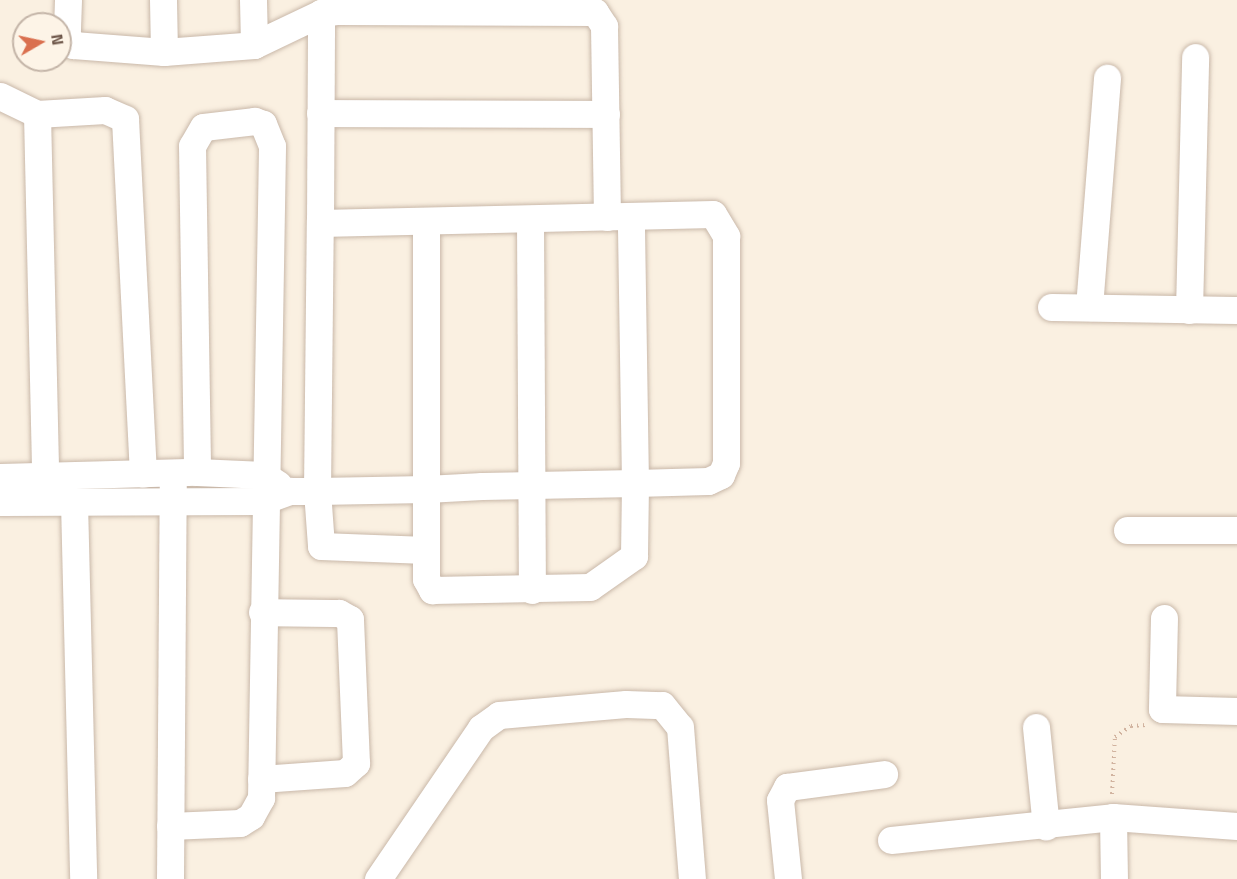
<!DOCTYPE html>
<html>
<head>
<meta charset="utf-8">
<style>
  body { margin:0 }
  #map { position:relative; width:1237px; height:879px; overflow:hidden; background:#faf0e1; font-family:"Titillium Web",sans-serif }
  div>[style] { position:absolute }
  .path>* { height:4px; margin-top:-2px; transform-origin:0; background:repeating-linear-gradient(90deg,#d1b39f 0 1.5px,transparent 0 6px) }
  .roads { filter:drop-shadow(0 0 2px #c9b8a9) drop-shadow(0 0 2px #c9b8a9) }
  .minor>* { height:27px; margin:-13.5px; padding:0 13.5px; transform-origin:13.5px; border-radius:13.5px; background:#fff }
  span { translate:-50% -50%; white-space:nowrap; text-align:center; line-height:1.15; -webkit-text-stroke:4.5px #fdf4e7; paint-order:stroke }
  .north { position:absolute; left:12px; top:12px; width:60px; height:60px; box-sizing:border-box; background:#fdf4e7; border:2px solid #c4b5a8; border-radius:50%; rotate:81deg; font-size:16px; font-weight:700; line-height:24px; text-align:center; color:#6e574a }
  .north::after { content:''; display:block; margin:auto; width:21px; height:27px; background:#da704f; clip-path:polygon(50% 0,100% 100%,50% 72%,0 100%) }
</style>
</head>
<body>
<div id="map">
  <div class="path">
    <div style="left:1112px;top:794px;width:57px;rotate:-87deg"></div>
    <div style="left:1115px;top:737px;width:19px;rotate:-35deg"></div>
    <div style="left:1131px;top:726px;width:15px;rotate:-4deg"></div>
  </div>
  <div class="roads">
    <div class="minor">
      <div style="left:68px;top:0;width:36px;rotate:92deg"></div>
      <div style="left:67px;top:36px;width:11px;rotate:56deg"></div>
      <div style="left:73px;top:45px;width:91px;rotate:4.4deg"></div>
      <div style="left:164px;top:52px;width:90px;rotate:-4.4deg"></div>
      <div style="left:254px;top:45px;width:74px;rotate:-25.5deg"></div>
      <div style="left:321px;top:13px;width:17px;rotate:-7deg"></div>
      <div style="left:338px;top:11px;width:257px;rotate:0.2deg"></div>
      <div style="left:595px;top:12px;width:17px;rotate:57deg"></div>
      <div style="left:604px;top:26px;width:191px;rotate:89.1deg"></div>
      <div style="left:163px;top:0;width:52px;rotate:88.9deg"></div>
      <div style="left:253px;top:0;width:45px;rotate:88.7deg"></div>
      <div style="left:0;top:96px;width:41px;rotate:25.9deg"></div>
      <div style="left:37px;top:114px;width:68px;rotate:-3.4deg"></div>
      <div style="left:105px;top:110px;width:22px;rotate:24deg"></div>
      <div style="left:125px;top:119px;width:355px;rotate:87.1deg"></div>
      <div style="left:320px;top:113px;width:286px;rotate:0.2deg"></div>
      <div style="left:37px;top:114px;width:362px;rotate:88.7deg"></div>
      <div style="left:530px;top:220px;width:370px;rotate:89.7deg"></div>
      <div style="left:426px;top:221px;width:268px;rotate:90deg"></div>
      <div style="left:426px;top:489px;width:109px;rotate:178.9deg"></div>
      <div style="left:317px;top:491px;width:55px;rotate:85.8deg"></div>
      <div style="left:321px;top:546px;width:105px;rotate:2.2deg"></div>
      <div style="left:320px;top:223px;width:210px;rotate:-89.7deg"></div>
      <div style="left:1051px;top:307px;width:186px;rotate:0.9deg"></div>
      <div style="left:1089px;top:307px;width:230px;rotate:-85.5deg"></div>
      <div style="left:1189px;top:310px;width:253px;rotate:-88.6deg"></div>
      <div style="left:0;top:477px;width:197px;rotate:-1.5deg"></div>
      <div style="left:197px;top:472px;width:67px;rotate:2.6deg"></div>
      <div style="left:264px;top:475px;width:17px;rotate:33deg"></div>
      <div style="left:0;top:502px;width:262px;rotate:-0.2deg"></div>
      <div style="left:262px;top:501px;width:30px;rotate:-20deg"></div>
      <div style="left:290px;top:491px;width:27px"></div>
      <div style="left:317px;top:491px;width:268px;rotate:-89.4deg"></div>
      <div style="left:320px;top:223px;width:393px;rotate:-1.3deg"></div>
      <div style="left:713px;top:214px;width:26px;rotate:59deg"></div>
      <div style="left:726px;top:236px;width:227px;rotate:90deg"></div>
      <div style="left:726px;top:463px;width:13px;rotate:113deg"></div>
      <div style="left:721px;top:475px;width:14px;rotate:155deg"></div>
      <div style="left:708px;top:481px;width:73px;rotate:178.4deg"></div>
      <div style="left:635px;top:483px;width:153px;rotate:178.9deg"></div>
      <div style="left:482px;top:486px;width:56px;rotate:176.9deg"></div>
      <div style="left:426px;top:489px;width:90px;rotate:90deg"></div>
      <div style="left:426px;top:579px;width:13px;rotate:61deg"></div>
      <div style="left:432px;top:590px;width:158px;rotate:-1.1deg"></div>
      <div style="left:590px;top:587px;width:54px;rotate:-35.2deg"></div>
      <div style="left:634px;top:556px;width:73px;rotate:-89.2deg"></div>
      <div style="left:635px;top:483px;width:267px;rotate:-90.9deg"></div>
      <div style="left:74px;top:502px;width:377px;rotate:88.6deg"></div>
      <div style="left:1127px;top:530px;width:110px"></div>
      <div style="left:1164px;top:618px;width:91px;rotate:91.3deg"></div>
      <div style="left:1162px;top:709px;width:75px;rotate:1.5deg"></div>
      <div style="left:1036px;top:727px;width:100px;rotate:84.3deg"></div>
      <div style="left:261px;top:779px;width:84px;rotate:-4.1deg"></div>
      <div style="left:345px;top:773px;width:15px;rotate:-42deg"></div>
      <div style="left:356px;top:763px;width:144px;rotate:-92.4deg"></div>
      <div style="left:350px;top:619px;width:13px;rotate:-151deg"></div>
      <div style="left:339px;top:613px;width:77px;rotate:-179.3deg"></div>
      <div style="left:1113px;top:817px;width:62px;rotate:89.1deg"></div>
      <div style="left:170px;top:826px;width:70px;rotate:-2.5deg"></div>
      <div style="left:240px;top:823px;width:13px;rotate:-32deg"></div>
      <div style="left:251px;top:816px;width:21px;rotate:-61deg"></div>
      <div style="left:261px;top:798px;width:652px;rotate:-89.03deg"></div>
      <div style="left:272px;top:146px;width:24px;rotate:-112deg"></div>
      <div style="left:263px;top:124px;width:9px;rotate:-159deg"></div>
      <div style="left:255px;top:121px;width:52px;rotate:173.4deg"></div>
      <div style="left:203px;top:127px;width:22px;rotate:120deg"></div>
      <div style="left:192px;top:146px;width:326px;rotate:89.1deg"></div>
      <div style="left:891px;top:840px;width:223px;rotate:-5.9deg"></div>
      <div style="left:1113px;top:817px;width:124px;rotate:4.2deg"></div>
      <div style="left:170px;top:879px;width:406px;rotate:-89.6deg"></div>
      <div style="left:378px;top:879px;width:183px;rotate:-55.7deg"></div>
      <div style="left:481px;top:728px;width:22px;rotate:-36deg"></div>
      <div style="left:499px;top:715px;width:127px;rotate:-5deg"></div>
      <div style="left:626px;top:704px;width:36px;rotate:2deg"></div>
      <div style="left:662px;top:705px;width:28px;rotate:51deg"></div>
      <div style="left:680px;top:727px;width:152px;rotate:85.5deg"></div>
      <div style="left:788px;top:879px;width:79px;rotate:-95.8deg"></div>
      <div style="left:780px;top:800px;width:15px;rotate:-62deg"></div>
      <div style="left:787px;top:787px;width:98px;rotate:-7.6deg"></div>
    </div>
  </div>
  <div class="north">N</div>
</div>
</body>
</html>
